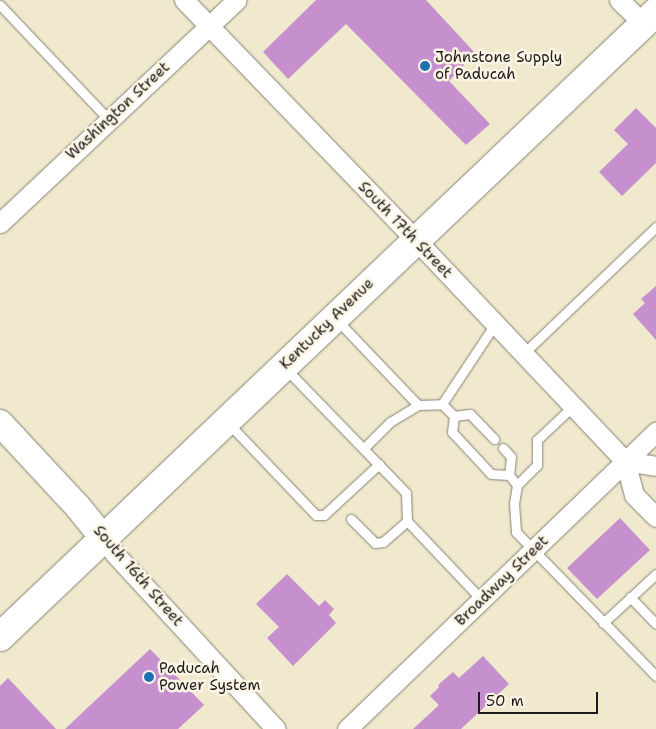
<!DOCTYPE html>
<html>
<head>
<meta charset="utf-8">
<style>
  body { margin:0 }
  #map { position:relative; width:656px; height:729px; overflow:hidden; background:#f0e9ce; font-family:"Shantell Sans",sans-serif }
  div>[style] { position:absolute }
  .building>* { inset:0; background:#c590cd }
  .roads { filter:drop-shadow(0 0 1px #868275) drop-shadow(0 0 1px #868275) }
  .lane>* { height:9px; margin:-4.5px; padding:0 4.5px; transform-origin:4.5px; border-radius:4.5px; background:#fff }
  .street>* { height:19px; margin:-9.5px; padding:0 9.5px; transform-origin:9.5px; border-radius:9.5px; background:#fff }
  .secondary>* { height:26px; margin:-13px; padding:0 13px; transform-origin:13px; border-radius:13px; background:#fff }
  .primary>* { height:28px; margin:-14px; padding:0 14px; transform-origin:14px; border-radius:14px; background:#fff }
  .dots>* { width:14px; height:14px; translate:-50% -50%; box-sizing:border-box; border:2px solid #fcf5e5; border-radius:50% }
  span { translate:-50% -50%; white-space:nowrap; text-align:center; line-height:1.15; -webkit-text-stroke:5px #fcf5e5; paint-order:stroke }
  .poi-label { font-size:15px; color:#1c1c1c }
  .left { translate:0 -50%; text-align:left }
  .street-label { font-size:15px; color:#1c1c1c }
  .scale { position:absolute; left:478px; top:692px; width:120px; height:22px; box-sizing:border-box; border:2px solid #1c1c1c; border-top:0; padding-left:6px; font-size:15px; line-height:18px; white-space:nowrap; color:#1c1c1c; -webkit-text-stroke:4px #fcf5e5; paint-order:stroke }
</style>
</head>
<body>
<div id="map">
  <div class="building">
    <div style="clip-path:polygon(316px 0,426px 0,475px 53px,449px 81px,490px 124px,466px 145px,346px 24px,288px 79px,263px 52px)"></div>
    <div style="clip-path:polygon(636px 108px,656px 128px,656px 163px,622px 196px,599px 172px,628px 144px,614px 130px)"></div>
    <div style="clip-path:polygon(656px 286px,656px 340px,633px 314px,645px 303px,641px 299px)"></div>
    <div style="clip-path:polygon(620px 518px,650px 550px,597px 599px,567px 568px)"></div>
    <div style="clip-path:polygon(287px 574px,319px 606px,325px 600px,334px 609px,329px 615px,336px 623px,293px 666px,267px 638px,279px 627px,256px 604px)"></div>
    <div style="clip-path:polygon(150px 649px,204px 705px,178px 729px,65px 729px)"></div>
    <div style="clip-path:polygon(483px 656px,509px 684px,461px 729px,413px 729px,439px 705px,430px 696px,439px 687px,438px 685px,453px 672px,459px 678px)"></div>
    <div style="clip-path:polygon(8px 678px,56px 729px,0 729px,0 686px)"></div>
  </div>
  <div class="roads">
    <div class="lane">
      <div style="left:0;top:5px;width:158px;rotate:46.5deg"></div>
      <div style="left:336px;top:319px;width:119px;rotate:46.4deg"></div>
      <div style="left:523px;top:354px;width:184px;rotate:-43.7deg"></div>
      <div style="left:285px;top:368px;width:174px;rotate:45.9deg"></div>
      <div style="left:406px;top:493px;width:28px;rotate:88deg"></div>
      <div style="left:407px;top:521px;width:109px;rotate:46.5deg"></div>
      <div style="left:442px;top:404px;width:96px;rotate:-56.5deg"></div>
      <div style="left:573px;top:406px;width:50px;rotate:136.6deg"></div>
      <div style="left:537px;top:440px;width:25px;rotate:90deg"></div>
      <div style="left:537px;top:465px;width:28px;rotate:135deg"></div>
      <div style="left:517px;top:485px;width:18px;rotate:99deg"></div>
      <div style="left:514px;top:503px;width:29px;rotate:86deg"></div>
      <div style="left:516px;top:532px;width:201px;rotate:45.8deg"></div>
      <div style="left:454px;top:416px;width:16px;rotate:97deg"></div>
      <div style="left:452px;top:432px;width:57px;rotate:47.1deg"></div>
      <div style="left:491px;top:474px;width:18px;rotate:3deg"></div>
      <div style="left:509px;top:475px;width:13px;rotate:51deg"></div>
      <div style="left:454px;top:416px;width:16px;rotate:-7deg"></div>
      <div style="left:470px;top:414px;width:35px;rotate:46deg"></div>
      <div style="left:228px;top:423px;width:127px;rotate:46.3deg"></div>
      <div style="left:316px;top:515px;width:8px"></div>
      <div style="left:324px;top:515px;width:75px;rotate:-42.8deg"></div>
      <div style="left:364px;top:448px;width:37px;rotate:-45deg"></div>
      <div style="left:390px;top:422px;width:33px;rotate:-31deg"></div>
      <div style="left:418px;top:405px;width:24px;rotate:-2deg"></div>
      <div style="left:442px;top:404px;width:17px;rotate:45deg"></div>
      <div style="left:503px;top:448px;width:12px;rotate:48deg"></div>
      <div style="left:511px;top:457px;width:18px;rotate:96deg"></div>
      <div style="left:351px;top:519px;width:34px;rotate:45deg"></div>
      <div style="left:375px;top:543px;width:8px;rotate:-7deg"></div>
      <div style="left:383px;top:542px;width:32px;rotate:-41deg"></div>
      <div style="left:630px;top:597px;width:37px;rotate:46deg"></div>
      <div style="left:603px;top:623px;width:72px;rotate:-42.8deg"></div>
    </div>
    <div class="street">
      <div style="left:184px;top:0;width:332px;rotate:46deg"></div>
      <div style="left:415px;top:239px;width:306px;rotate:46.6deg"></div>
      <div style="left:625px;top:461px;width:35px;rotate:75deg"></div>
      <div style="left:634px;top:495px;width:31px;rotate:45deg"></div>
      <div style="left:619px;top:0;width:35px;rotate:44deg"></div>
      <div style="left:0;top:223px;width:325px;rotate:-43.3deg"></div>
      <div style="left:625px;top:461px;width:31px;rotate:9deg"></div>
      <div style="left:104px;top:539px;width:17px;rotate:54deg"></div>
      <div style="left:114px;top:553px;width:239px;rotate:47.4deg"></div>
      <div style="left:347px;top:729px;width:429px;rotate:-43.9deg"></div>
    </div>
    <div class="secondary">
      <div style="left:0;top:423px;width:115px;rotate:47.1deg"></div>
      <div style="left:78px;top:507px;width:41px;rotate:50.9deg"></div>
    </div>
    <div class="primary">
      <div style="left:0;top:637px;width:906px;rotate:-43.61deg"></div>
    </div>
  </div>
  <div class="dots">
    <div style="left:425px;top:66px;background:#1f6fb2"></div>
    <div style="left:149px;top:677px;background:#1f6fb2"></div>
  </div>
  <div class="poi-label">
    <span class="left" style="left:435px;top:66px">Johnstone Supply<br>of Paducah</span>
    <span class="left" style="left:159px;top:677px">Paducah<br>Power System</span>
  </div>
  <div class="street-label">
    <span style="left:118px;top:111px;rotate:-43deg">Washington Street</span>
    <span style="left:405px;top:230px;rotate:46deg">South 17th Street</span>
    <span style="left:327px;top:324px;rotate:-44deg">Kentucky Avenue</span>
    <span style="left:138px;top:576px;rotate:49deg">South 16th Street</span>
    <span style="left:502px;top:581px;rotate:-44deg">Broadway Street</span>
  </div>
  <div class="scale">50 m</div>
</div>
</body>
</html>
